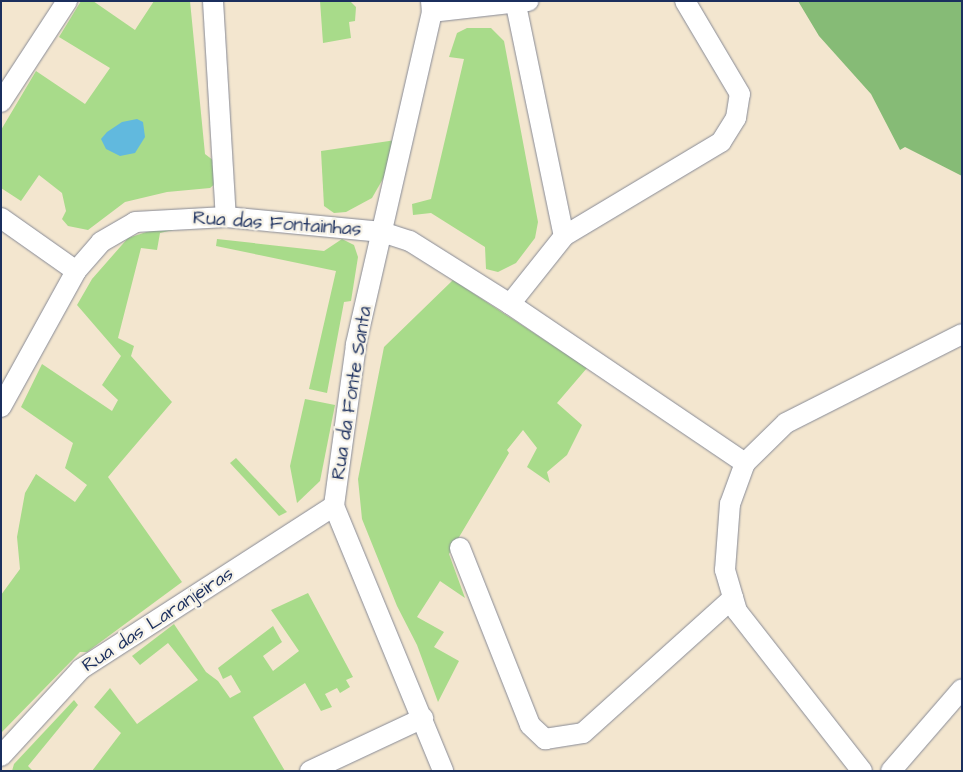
<!DOCTYPE html>
<html>
<head>
<meta charset="utf-8">
<style>
  body { margin:0 }
  #map { position:relative; width:963px; height:772px; overflow:hidden; background:#f3e6cf; font-family:"Architects Daughter",sans-serif }
  div>[style] { position:absolute }
  .green>* { inset:0; background:#a8db8a }
  .forest>* { inset:0; background:#86bb76 }
  .water>* { inset:0; background:#61b9de }
  .roads { filter:drop-shadow(0 0 1px #878a96) drop-shadow(0 0 1px #878a96) }
  .minor>* { height:20px; margin:-10px; padding:0 10px; transform-origin:10px; border-radius:10px; background:#fff }
  span { translate:-50% -50%; white-space:nowrap; text-align:center; line-height:1.15; -webkit-text-stroke:4.5px #f7f3e8; paint-order:stroke }
  .street-label { font-size:19px; color:#1b2f5e }
  .frame { position:absolute; inset:0; border:2px solid #1b2f5e; pointer-events:none }
</style>
</head>
<body>
<div id="map">
  <div class="green">
    <div style="clip-path:polygon(81px 1px,93px 1px,135px 30px,154px 1px,190px 1px,205px 154px,218px 164px,217px 182px,210px 188px,167px 192px,125px 202px,88px 230px,68px 226px,62px 219px,66px 211px,62px 193px,39px 175px,21px 201px,1px 188px,1px 130px,36px 71px,85px 104px,110px 68px,59px 37px)"></div>
    <div style="clip-path:polygon(320px 1px,350px 1px,356px 7px,355px 21px,349px 22px,351px 38px,323px 43px)"></div>
    <div style="clip-path:polygon(467px 28px,491px 28px,504px 41px,538px 222px,535px 238px,516px 263px,498px 272px,486px 269px,485px 247px,431px 213px,413px 215px,412px 204px,431px 199px,464px 59px,449px 57px,457px 33px)"></div>
    <div style="clip-path:polygon(396px 140px,388px 170px,372px 198px,346px 212px,334px 213px,324px 206px,321px 151px)"></div>
    <div style="clip-path:polygon(174px 223px,173px 230px,160px 233px,157px 250px,141px 248px,118px 338px,134px 346px,131px 356px,172px 402px,108px 477px,182px 582px,87px 652px,80px 652px,1px 733px,1px 595px,20px 569px,17px 537px,25px 493px,36px 474px,75px 502px,87px 485px,65px 468px,73px 443px,21px 407px,42px 364px,112px 411px,118px 400px,102px 385px,121px 356px,77px 305px,92px 279px,128px 238px)"></div>
    <div style="clip-path:polygon(217px 239px,324px 251px,342px 239px,354px 245px,358px 257px,351px 301px,344px 302px,327px 393px,309px 389px,336px 271px,216px 246px)"></div>
    <div style="clip-path:polygon(453px 280px,587px 368px,557px 403px,582px 425px,567px 455px,547px 472px,550px 483px,527px 467px,537px 448px,523px 430px,507px 450px,509px 453px,449px 554px,465px 598px,440px 581px,417px 617px,444px 632px,434px 647px,459px 661px,438px 702px,417px 645px,397px 606px,362px 519px,358px 479px,384px 347px)"></div>
    <div style="clip-path:polygon(305px 399px,335px 405px,320px 481px,297px 503px,290px 466px)"></div>
    <div style="clip-path:polygon(236px 458px,287px 512px,279px 516px,230px 463px)"></div>
    <div style="clip-path:polygon(308px 593px,353px 677px,346px 680px,350px 687px,340px 693px,337px 688px,325px 694px,332px 707px,321px 711px,305px 683px,253px 717px,285px 771px,92px 771px,121px 733px,94px 707px,110px 688px,137px 724px,198px 680px,168px 643px,140px 665px,132px 656px,174px 624px,206px 672px,218px 681px,230px 698px,241px 692px,231px 675px,223px 679px,218px 668px,273px 626px,282px 642px,263px 656px,273px 671px,299px 651px,271px 610px)"></div>
    <div style="clip-path:polygon(74px 700px,78px 705px,28px 766px,33px 771px,12px 771px,14px 764px)"></div>
  </div>
  <div class="forest">
    <div style="clip-path:polygon(798px 1px,962px 1px,962px 176px,905px 147px,900px 150px,871px 94px,819px 36px)"></div>
  </div>
  <div class="water">
    <div style="clip-path:polygon(137px 119px,143px 122px,145px 137px,135px 153px,120px 156px,106px 149px,101px 139px,107px 132px,122px 122px)"></div>
  </div>
  <div class="roads">
    <div class="minor">
      <div style="left:213px;top:1px;width:216px;rotate:86.6deg"></div>
      <div style="left:431px;top:1px;width:11px;rotate:85deg"></div>
      <div style="left:432px;top:12px;width:342px;rotate:102.9deg"></div>
      <div style="left:356px;top:345px;width:162px;rotate:97.8deg"></div>
      <div style="left:334px;top:506px;width:287px;rotate:67.6deg"></div>
      <div style="left:516px;top:5px;width:236px;rotate:78.3deg"></div>
      <div style="left:432px;top:12px;width:97px;rotate:-6.5deg"></div>
      <div style="left:1px;top:102px;width:121px;rotate:-56.8deg"></div>
      <div style="left:1px;top:218px;width:92px;rotate:35.2deg"></div>
      <div style="left:510px;top:304px;width:87px;rotate:-51.5deg"></div>
      <div style="left:564px;top:236px;width:183px;rotate:-30.9deg"></div>
      <div style="left:721px;top:142px;width:28px;rotate:-58deg"></div>
      <div style="left:736px;top:118px;width:24px;rotate:-81deg"></div>
      <div style="left:740px;top:94px;width:108px;rotate:-120.6deg"></div>
      <div style="left:1px;top:407px;width:155px;rotate:-61.1deg"></div>
      <div style="left:76px;top:271px;width:38px;rotate:-49deg"></div>
      <div style="left:101px;top:242px;width:39px;rotate:-30deg"></div>
      <div style="left:135px;top:222px;width:91px;rotate:-3.1deg"></div>
      <div style="left:226px;top:217px;width:157px;rotate:5.5deg"></div>
      <div style="left:382px;top:232px;width:29px;rotate:18deg"></div>
      <div style="left:410px;top:241px;width:118px;rotate:32.2deg"></div>
      <div style="left:510px;top:304px;width:284px;rotate:34.1deg"></div>
      <div style="left:460px;top:548px;width:190px;rotate:68.4deg"></div>
      <div style="left:530px;top:725px;width:21px;rotate:43deg"></div>
      <div style="left:545px;top:739px;width:38px;rotate:-9deg"></div>
      <div style="left:583px;top:733px;width:202px;rotate:-42deg"></div>
      <div style="left:1px;top:756px;width:118px;rotate:-47.4deg"></div>
      <div style="left:81px;top:669px;width:301px;rotate:-32.8deg"></div>
      <div style="left:310px;top:771px;width:125px;rotate:-25.1deg"></div>
      <div style="left:862px;top:771px;width:203px;rotate:-128deg"></div>
      <div style="left:737px;top:611px;width:43px;rotate:-106.3deg"></div>
      <div style="left:725px;top:570px;width:66px;rotate:-85.7deg"></div>
      <div style="left:730px;top:504px;width:44px;rotate:-69.9deg"></div>
      <div style="left:745px;top:463px;width:57px;rotate:-44.3deg"></div>
      <div style="left:786px;top:423px;width:197px;rotate:-26.8deg"></div>
      <div style="left:891px;top:771px;width:108px;rotate:-49.1deg"></div>
    </div>
  </div>
  <div class="street-label">
    <span style="left:277px;top:224px;rotate:4deg">Rua das Fontainhas</span>
    <span style="left:352px;top:393px;rotate:-81deg">Rua da Fonte Santa</span>
    <span style="left:158px;top:620px;rotate:-33deg">Rua das Laranjeiras</span>
  </div>
  <div class="frame"></div>
</div>
</body>
</html>
